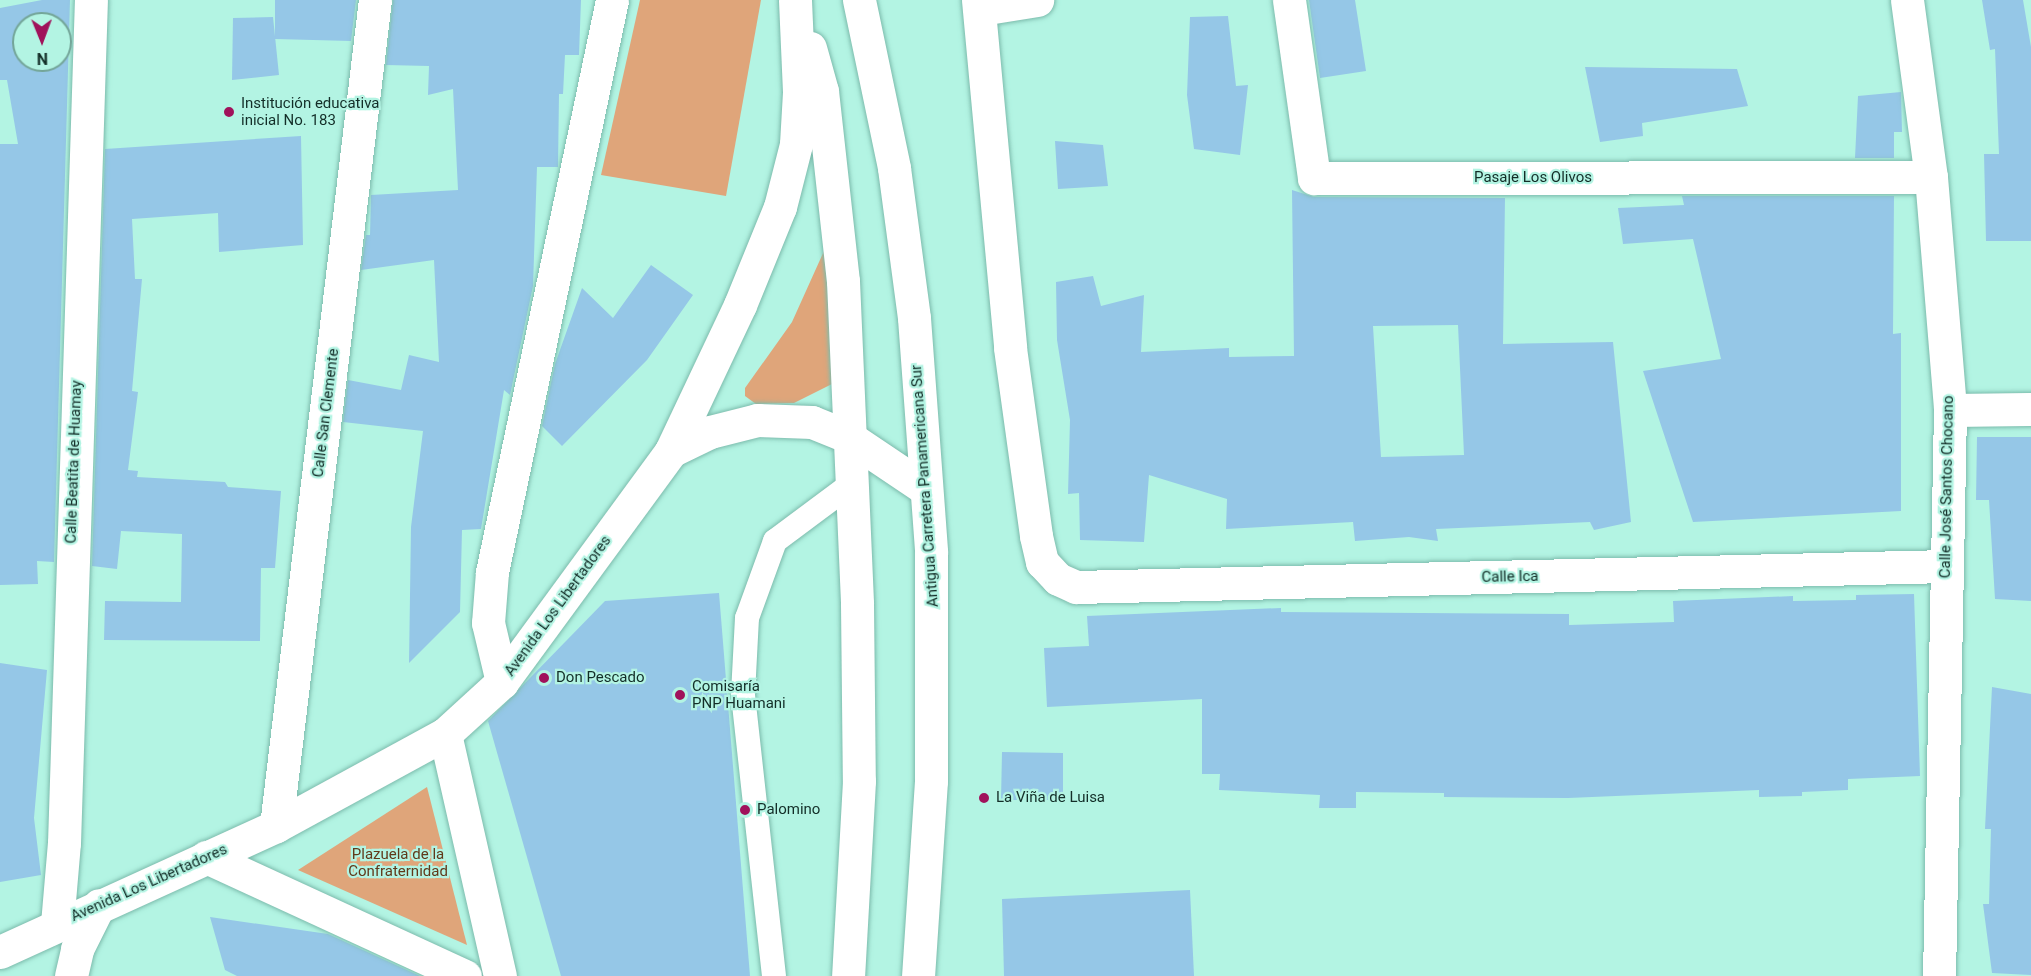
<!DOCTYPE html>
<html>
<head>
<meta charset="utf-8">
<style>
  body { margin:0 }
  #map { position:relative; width:2031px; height:976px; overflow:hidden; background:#b3f4e3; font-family:Roboto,sans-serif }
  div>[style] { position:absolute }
  .green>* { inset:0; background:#dfa57a }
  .building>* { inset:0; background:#95c7e7 }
  .roads { filter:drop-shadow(0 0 2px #7cbbac) drop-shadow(0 0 2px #7cbbac) }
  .service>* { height:24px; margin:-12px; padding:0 12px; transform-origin:12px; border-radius:12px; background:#fff }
  .minor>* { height:33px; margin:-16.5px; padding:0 16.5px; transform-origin:16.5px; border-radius:16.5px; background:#fff }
  .trunk>* { height:33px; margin:-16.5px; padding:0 16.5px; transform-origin:16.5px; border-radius:16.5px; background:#fff }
  .dots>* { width:16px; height:16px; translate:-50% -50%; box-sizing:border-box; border:3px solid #b3f4e3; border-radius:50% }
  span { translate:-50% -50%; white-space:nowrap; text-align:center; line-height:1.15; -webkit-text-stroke:4.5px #b3f4e3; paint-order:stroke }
  .poi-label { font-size:15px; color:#132e28 }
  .left { translate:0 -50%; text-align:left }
  .street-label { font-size:15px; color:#132e28 }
  .park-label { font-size:15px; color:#60391a }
  .north { position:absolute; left:12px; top:12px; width:60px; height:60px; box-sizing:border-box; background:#b3f4e3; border:2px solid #73a598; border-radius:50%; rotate:179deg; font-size:16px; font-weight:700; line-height:24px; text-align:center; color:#132e28 }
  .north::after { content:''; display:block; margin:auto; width:21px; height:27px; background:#a0125b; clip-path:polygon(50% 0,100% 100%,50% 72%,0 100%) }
</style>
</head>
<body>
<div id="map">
  <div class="green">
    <div style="clip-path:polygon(640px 0,761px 0,726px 196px,601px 175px)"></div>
    <div style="clip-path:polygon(824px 251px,836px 382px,794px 403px,756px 404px,745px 396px,745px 388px,792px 322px)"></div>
    <div style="clip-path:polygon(427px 787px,467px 945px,298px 870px)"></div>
  </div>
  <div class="building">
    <div style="clip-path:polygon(evenodd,42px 0,70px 0,54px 562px,37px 561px,38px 584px,0 585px,0 144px,18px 144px,7px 80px,0 80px,0 8px,42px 0,24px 24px,60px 24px,60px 60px,24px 60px,24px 24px)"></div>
    <div style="clip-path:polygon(275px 0,356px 0,351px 41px,275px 39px)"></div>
    <div style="clip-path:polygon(393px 0,581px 0,579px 55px,565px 55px,563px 94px,559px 94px,558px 167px,537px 167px,533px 286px,510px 395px,504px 390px,481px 529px,462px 530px,460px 612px,409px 663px,411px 527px,423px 431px,343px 422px,348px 380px,401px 390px,409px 355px,439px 362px,434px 260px,361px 270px,366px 235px,370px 235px,371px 195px,458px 190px,453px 89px,428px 95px,429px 66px,386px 65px)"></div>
    <div style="clip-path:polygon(1309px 0,1355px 0,1366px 71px,1320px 78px)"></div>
    <div style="clip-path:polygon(1982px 0,2023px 0,2031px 47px,2031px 241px,1986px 241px,1984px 154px,1999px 154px,1995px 49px,1990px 50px)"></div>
    <div style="clip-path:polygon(1228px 16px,1236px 86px,1248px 85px,1240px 155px,1194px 149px,1187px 95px,1190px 17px)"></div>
    <div style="clip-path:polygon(273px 17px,279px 75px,232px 80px,233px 18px)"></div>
    <div style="clip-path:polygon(1585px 67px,1737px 69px,1748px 106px,1642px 123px,1643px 136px,1600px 142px)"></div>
    <div style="clip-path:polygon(1901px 92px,1902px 132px,1894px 132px,1894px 158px,1855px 158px,1858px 96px)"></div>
    <div style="clip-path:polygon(301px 136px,303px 245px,219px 252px,218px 213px,132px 219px,135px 279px,142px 279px,132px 391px,138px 392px,128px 470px,138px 471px,137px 477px,225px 482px,228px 487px,281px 491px,275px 568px,261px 568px,260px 641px,104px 640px,105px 601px,181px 602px,182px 534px,121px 531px,117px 569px,92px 566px,105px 149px)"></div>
    <div style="clip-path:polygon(1055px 141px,1103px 145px,1108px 186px,1058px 189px)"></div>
    <div style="clip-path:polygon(evenodd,1292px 190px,1314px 197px,1505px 198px,1503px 344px,1613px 342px,1631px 522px,1594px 530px,1590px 522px,1436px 529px,1438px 541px,1409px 537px,1355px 541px,1353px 522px,1226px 529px,1227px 499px,1149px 475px,1144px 542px,1080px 540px,1079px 493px,1068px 494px,1070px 420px,1057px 340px,1056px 282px,1093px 276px,1101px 306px,1144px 295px,1141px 352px,1229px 348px,1229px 357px,1294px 356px,1292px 190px,1458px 325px,1464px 455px,1381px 457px,1373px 326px,1458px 325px)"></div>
    <div style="clip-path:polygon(1682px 196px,1894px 196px,1893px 334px,1901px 333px,1901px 511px,1693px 522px,1643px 371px,1721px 359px,1693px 239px,1623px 244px,1618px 208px,1684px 205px)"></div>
    <div style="clip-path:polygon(651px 265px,693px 295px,647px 360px,562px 446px,542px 426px,555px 364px,582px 288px,613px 318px)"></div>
    <div style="clip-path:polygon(1977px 437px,2031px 437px,2031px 601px,1995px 599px,1989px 500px,1976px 500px)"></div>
    <div style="clip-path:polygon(719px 593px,750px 976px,561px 976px,488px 721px,605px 601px)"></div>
    <div style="clip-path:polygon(1914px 594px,1920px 776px,1848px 779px,1848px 790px,1802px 792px,1802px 796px,1759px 797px,1759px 790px,1568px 798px,1444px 797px,1444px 793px,1356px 792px,1356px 808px,1319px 808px,1320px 795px,1219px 790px,1220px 774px,1202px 774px,1202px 699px,1047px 707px,1044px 648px,1089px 646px,1087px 616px,1281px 608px,1281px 612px,1569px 614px,1569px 625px,1674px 622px,1673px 601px,1793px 596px,1793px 601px,1856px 600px,1856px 595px)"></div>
    <div style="clip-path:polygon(0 663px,47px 670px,34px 818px,41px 875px,0 882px)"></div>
    <div style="clip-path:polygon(1992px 687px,2031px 694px,2031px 975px,1992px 973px,1983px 904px,1989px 904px,1991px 829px,1985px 829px)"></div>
    <div style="clip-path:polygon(1002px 752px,1063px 753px,1063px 800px,1001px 800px)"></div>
    <div style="clip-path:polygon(1190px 890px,1194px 976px,1004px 976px,1002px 899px)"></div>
    <div style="clip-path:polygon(210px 917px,328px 934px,420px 976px,237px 976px,225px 970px)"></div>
  </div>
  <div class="roads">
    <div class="service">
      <div style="left:774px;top:976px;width:284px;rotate:-96.3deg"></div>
      <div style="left:743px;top:694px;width:76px;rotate:-87deg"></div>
      <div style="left:747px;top:618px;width:82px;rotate:-70deg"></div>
      <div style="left:775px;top:541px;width:94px;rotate:-36.7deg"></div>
    </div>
    <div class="minor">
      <div style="left:978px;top:0;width:349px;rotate:84.7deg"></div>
      <div style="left:1010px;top:348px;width:190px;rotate:82.1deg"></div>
      <div style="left:1036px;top:536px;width:27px;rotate:77deg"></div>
      <div style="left:1042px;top:562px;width:23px;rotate:47deg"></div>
      <div style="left:1058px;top:579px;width:20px;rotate:24deg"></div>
      <div style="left:1076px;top:587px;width:869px;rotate:-1.38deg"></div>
      <div style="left:1289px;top:0;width:180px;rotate:82deg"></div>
      <div style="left:1314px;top:178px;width:617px;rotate:-0.09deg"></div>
      <div style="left:1907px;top:0;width:179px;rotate:82.3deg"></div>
      <div style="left:1931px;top:177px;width:234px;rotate:85.3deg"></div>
      <div style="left:1950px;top:410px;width:566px;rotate:91.11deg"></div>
      <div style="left:981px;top:9px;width:57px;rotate:-9.1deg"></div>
      <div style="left:1950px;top:410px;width:81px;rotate:-0.7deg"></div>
      <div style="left:502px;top:682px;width:61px;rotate:-103.3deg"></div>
      <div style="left:488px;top:623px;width:51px;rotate:-85.5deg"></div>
      <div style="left:492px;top:572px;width:584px;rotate:-78.15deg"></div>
      <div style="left:445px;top:734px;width:248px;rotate:77.2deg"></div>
      <div style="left:276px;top:826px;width:832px;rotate:-83.17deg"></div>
      <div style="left:206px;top:857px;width:285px;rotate:24.7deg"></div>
      <div style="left:57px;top:924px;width:81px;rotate:-85.1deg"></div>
      <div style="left:64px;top:843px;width:843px;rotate:-88.17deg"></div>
    </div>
    <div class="trunk">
      <div style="left:859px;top:0;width:172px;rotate:78.2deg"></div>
      <div style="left:894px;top:168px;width:151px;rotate:82.4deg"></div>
      <div style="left:914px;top:318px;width:235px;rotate:85.8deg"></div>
      <div style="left:931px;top:552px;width:229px;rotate:90deg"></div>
      <div style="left:931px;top:781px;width:195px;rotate:93.8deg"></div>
      <div style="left:810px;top:48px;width:45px;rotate:74.4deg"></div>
      <div style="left:822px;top:91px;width:191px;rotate:83.7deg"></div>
      <div style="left:843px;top:281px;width:323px;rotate:87.5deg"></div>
      <div style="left:857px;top:604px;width:177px;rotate:89.4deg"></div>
      <div style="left:859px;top:781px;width:195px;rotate:93.2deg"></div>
      <div style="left:671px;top:451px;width:43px;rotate:-26deg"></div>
      <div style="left:710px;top:432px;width:49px;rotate:-14.3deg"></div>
      <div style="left:757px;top:420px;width:55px;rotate:2.1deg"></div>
      <div style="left:812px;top:422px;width:38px;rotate:22deg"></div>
      <div style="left:847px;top:436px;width:95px;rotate:33.9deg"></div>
      <div style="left:0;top:952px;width:303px;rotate:-24.5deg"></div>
      <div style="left:276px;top:826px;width:192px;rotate:-28.6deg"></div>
      <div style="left:445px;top:734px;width:77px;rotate:-42.4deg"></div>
      <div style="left:502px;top:682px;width:286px;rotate:-53.8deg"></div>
      <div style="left:671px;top:451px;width:161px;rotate:-64.7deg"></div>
      <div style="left:740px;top:305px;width:106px;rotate:-67.8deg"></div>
      <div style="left:780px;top:207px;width:65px;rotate:-75.7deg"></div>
      <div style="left:796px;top:144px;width:52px;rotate:-86.7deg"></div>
      <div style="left:799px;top:92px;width:92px;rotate:-92.5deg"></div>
      <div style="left:71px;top:976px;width:28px;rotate:-77deg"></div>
      <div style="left:77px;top:949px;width:49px;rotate:-63.4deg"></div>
    </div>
  </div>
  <div class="dots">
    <div style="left:229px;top:112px;background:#a0125b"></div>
    <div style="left:544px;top:678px;background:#a0125b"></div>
    <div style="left:680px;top:695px;background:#a0125b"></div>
    <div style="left:984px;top:798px;background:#a0125b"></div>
    <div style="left:745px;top:810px;background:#a0125b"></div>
  </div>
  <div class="poi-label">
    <span class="left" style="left:241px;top:112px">Institución educativa<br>inicial No. 183</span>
    <span class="left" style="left:556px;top:678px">Don Pescado</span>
    <span class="left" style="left:692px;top:695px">Comisaría<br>PNP Huamani</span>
    <span class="left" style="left:996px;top:798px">La Viña de Luisa</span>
    <span class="left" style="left:757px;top:810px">Palomino</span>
  </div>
  <div class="street-label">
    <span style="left:1533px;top:178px">Pasaje Los Olivos</span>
    <span style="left:326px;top:413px;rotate:-83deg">Calle San Clemente</span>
    <span style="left:74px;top:462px;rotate:-88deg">Calle Beatita de Huamay</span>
    <span style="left:925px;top:486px;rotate:-94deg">Antigua Carretera Panamericana Sur</span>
    <span style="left:1947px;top:487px;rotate:-89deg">Calle José Santos Chocano</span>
    <span style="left:1510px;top:577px;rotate:-1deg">Calle Ica</span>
    <span style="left:558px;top:606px;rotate:-54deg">Avenida Los Libertadores</span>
    <span style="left:149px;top:883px;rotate:-24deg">Avenida Los Libertadores</span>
  </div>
  <div class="park-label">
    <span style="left:398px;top:863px">Plazuela de la<br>Confraternidad</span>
  </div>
  <div class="north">N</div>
</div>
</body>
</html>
